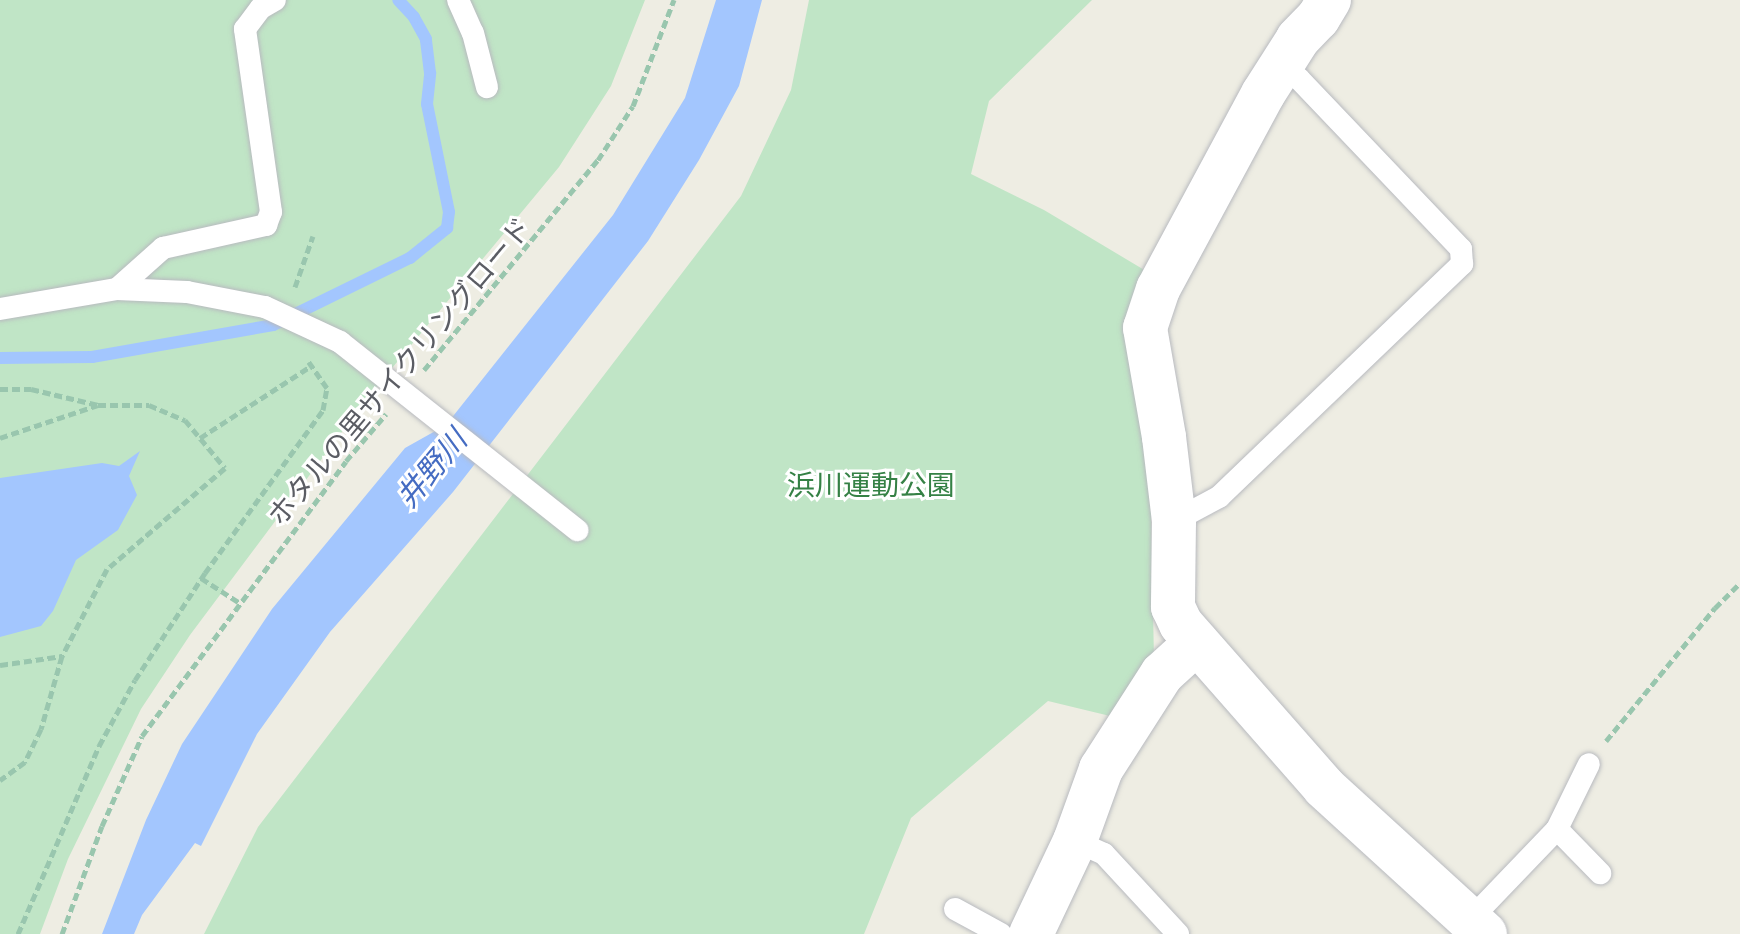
<!DOCTYPE html>
<html>
<head>
<meta charset="utf-8">
<style>
  body { margin:0 }
  #map { position:relative; width:1740px; height:934px; overflow:hidden; background:#eeede3; font-family:Helvetica,"Noto Sans JP",sans-serif }
  div>[style] { position:absolute }
  .green>* { inset:0; background:#c0e5c6 }
  .water>* { inset:0; background:#a3c6fe }
  .stream>* { height:12px; margin:-6px; padding:0 6px; transform-origin:6px; border-radius:6px; background:#a3c6fe }
  .path>* { height:5px; margin-top:-2.5px; transform-origin:0; background:repeating-linear-gradient(90deg,#99c6ae 0 8px,transparent 0 12px) }
  .roads { filter:drop-shadow(0 0 2px #b8babf) drop-shadow(0 0 2px #b8babf) }
  .lane>* { height:22px; margin:-11px; padding:0 11px; transform-origin:11px; border-radius:11px; background:#fff }
  .street>* { height:44px; margin:-22px; padding:0 22px; transform-origin:22px; border-radius:22px; background:#fff }
  span { translate:-50% -50%; white-space:nowrap; text-align:center; line-height:1.15; -webkit-text-stroke:6px #fff; paint-order:stroke }
  .street-label { font-size:28px; color:#5b5d64 }
  .park-label { font-size:28px; color:#358145 }
  .water-label { font-size:30px; color:#456cc2; font-style:italic }
</style>
</head>
<body>
<div id="map">
  <div class="green">
    <div style="clip-path:polygon(0 0,645px 0,611px 86px,559px 167px,368px 397px,190px 635px,141px 709px,68px 859px,40px 934px,0 934px)"></div>
    <div style="clip-path:polygon(809px 0,1092px 0,989px 101px,971px 174px,1044px 210px,1146px 271px,1154px 659px,1110px 716px,1048px 701px,911px 818px,864px 934px,204px 934px,258px 827px,741px 196px,791px 90px)"></div>
  </div>
  <div class="water">
    <div style="clip-path:polygon(716px 0,762px 0,739px 86px,699px 160px,648px 241px,453px 492px,330px 632px,257px 734px,201px 846px,195px 843px,142px 915px,134px 934px,102px 934px,146px 820px,182px 744px,272px 609px,405px 448px,446px 425px,613px 215px,685px 98px)"></div>
    <div style="clip-path:polygon(140px 451px,129px 476px,137px 495px,118px 530px,76px 560px,53px 611px,41px 626px,0 637px,0 478px,102px 463px,119px 466px)"></div>
  </div>
  <div class="stream">
    <div style="left:0;top:358px;width:92px;rotate:-0.6deg"></div>
    <div style="left:92px;top:357px;width:184px;rotate:-10deg"></div>
    <div style="left:273px;top:325px;width:153px;rotate:-26.1deg"></div>
    <div style="left:410px;top:258px;width:48px;rotate:-39deg"></div>
    <div style="left:447px;top:228px;width:16px;rotate:-83deg"></div>
    <div style="left:449px;top:212px;width:110px;rotate:-101.5deg"></div>
    <div style="left:427px;top:104px;width:31px;rotate:-84deg"></div>
    <div style="left:430px;top:73px;width:34px;rotate:-97deg"></div>
    <div style="left:426px;top:39px;width:25px;rotate:-119deg"></div>
    <div style="left:414px;top:17px;width:23px;rotate:-133deg"></div>
  </div>
  <div class="path">
    <div style="left:295px;top:287px;width:54px;rotate:-70.6deg"></div>
    <div style="left:424px;top:370px;width:273px;rotate:-50.4deg"></div>
    <div style="left:598px;top:160px;width:64px;rotate:-57.1deg"></div>
    <div style="left:633px;top:106px;width:114px;rotate:-68.9deg"></div>
    <div style="left:0;top:389px;width:31px"></div>
    <div style="left:31px;top:389px;width:69px;rotate:13.4deg"></div>
    <div style="left:98px;top:405px;width:51px"></div>
    <div style="left:149px;top:405px;width:39px;rotate:23deg"></div>
    <div style="left:185px;top:420px;width:62px;rotate:50.2deg"></div>
    <div style="left:225px;top:468px;width:155px;rotate:139.4deg"></div>
    <div style="left:107px;top:569px;width:98px;rotate:117.3deg"></div>
    <div style="left:62px;top:656px;width:76px;rotate:106deg"></div>
    <div style="left:41px;top:729px;width:37px;rotate:116deg"></div>
    <div style="left:25px;top:762px;width:31px;rotate:144deg"></div>
    <div style="left:0;top:438px;width:103px;rotate:-18.6deg"></div>
    <div style="left:200px;top:438px;width:132px;rotate:-33deg"></div>
    <div style="left:201px;top:578px;width:46px;rotate:32.7deg"></div>
    <div style="left:0;top:665px;width:63px;rotate:-8.3deg"></div>
    <div style="left:1606px;top:741px;width:172px;rotate:-50.7deg"></div>
    <div style="left:1715px;top:608px;width:35px;rotate:-45deg"></div>
    <div style="left:18px;top:934px;width:205px;rotate:-66.7deg"></div>
    <div style="left:99px;top:746px;width:75px;rotate:-61.4deg"></div>
    <div style="left:135px;top:680px;width:128px;rotate:-56.8deg"></div>
    <div style="left:205px;top:573px;width:201px;rotate:-54.1deg"></div>
    <div style="left:323px;top:410px;width:22px;rotate:-80deg"></div>
    <div style="left:327px;top:388px;width:32px;rotate:-125deg"></div>
    <div style="left:62px;top:934px;width:115px;rotate:-69.7deg"></div>
    <div style="left:102px;top:826px;width:98px;rotate:-66deg"></div>
    <div style="left:142px;top:736px;width:342px;rotate:-53.4deg"></div>
    <div style="left:346px;top:461px;width:62px;rotate:-49.6deg"></div>
  </div>
  <div class="roads">
    <div class="lane">
      <div style="left:458px;top:0;width:36px;rotate:66deg"></div>
      <div style="left:473px;top:33px;width:56px;rotate:75.5deg"></div>
      <div style="left:117px;top:289px;width:70px;rotate:2.5deg"></div>
      <div style="left:187px;top:292px;width:79px;rotate:10.9deg"></div>
      <div style="left:265px;top:307px;width:83px;rotate:25deg"></div>
      <div style="left:340px;top:342px;width:303px;rotate:38.4deg"></div>
      <div style="left:0;top:309px;width:119px;rotate:-9.7deg"></div>
      <div style="left:117px;top:289px;width:62px;rotate:-41.7deg"></div>
      <div style="left:163px;top:248px;width:106px;rotate:-12.6deg"></div>
      <div style="left:266px;top:225px;width:14px;rotate:-69deg"></div>
      <div style="left:271px;top:212px;width:185px;rotate:-98.1deg"></div>
      <div style="left:245px;top:29px;width:26px;rotate:-53deg"></div>
      <div style="left:261px;top:8px;width:16px;rotate:-30deg"></div>
      <div style="left:1174px;top:521px;width:51px;rotate:-28.1deg"></div>
      <div style="left:1219px;top:497px;width:337px;rotate:-43.8deg"></div>
      <div style="left:1462px;top:264px;width:15px;rotate:-94deg"></div>
      <div style="left:1461px;top:249px;width:235px;rotate:-133.6deg"></div>
      <div style="left:1299px;top:79px;width:23px;rotate:-142deg"></div>
      <div style="left:1557px;top:829px;width:62px;rotate:45.7deg"></div>
      <div style="left:1075px;top:841px;width:32px;rotate:24deg"></div>
      <div style="left:1104px;top:854px;width:109px;rotate:47.2deg"></div>
      <div style="left:955px;top:909px;width:52px;rotate:28.5deg"></div>
      <div style="left:1465px;top:925px;width:133px;rotate:-46.2deg"></div>
      <div style="left:1557px;top:829px;width:72px;rotate:-63.8deg"></div>
    </div>
    <div class="street">
      <div style="left:1329px;top:0;width:21px;rotate:121deg"></div>
      <div style="left:1318px;top:18px;width:29px;rotate:134deg"></div>
      <div style="left:1298px;top:39px;width:65px;rotate:122.5deg"></div>
      <div style="left:1263px;top:94px;width:221px;rotate:118.3deg"></div>
      <div style="left:1158px;top:289px;width:41px;rotate:108.4deg"></div>
      <div style="left:1145px;top:328px;width:111px;rotate:80.1deg"></div>
      <div style="left:1164px;top:437px;width:85px;rotate:83.2deg"></div>
      <div style="left:1174px;top:521px;width:86px;rotate:90.7deg"></div>
      <div style="left:1173px;top:607px;width:19px;rotate:65deg"></div>
      <div style="left:1181px;top:624px;width:217px;rotate:48.7deg"></div>
      <div style="left:1324px;top:787px;width:218px;rotate:42.4deg"></div>
      <div style="left:1031px;top:934px;width:103px;rotate:-64.7deg"></div>
      <div style="left:1075px;top:841px;width:77px;rotate:-70.1deg"></div>
      <div style="left:1101px;top:769px;width:113px;rotate:-57.3deg"></div>
      <div style="left:1162px;top:674px;width:47px;rotate:-42.4deg"></div>
    </div>
  </div>
  <div class="street-label">
    <span style="left:400px;top:372px;rotate:-50deg">ホタルの里サイクリングロード</span>
  </div>
  <div class="park-label">
    <span style="left:871px;top:486px">浜川運動公園</span>
  </div>
  <div class="water-label">
    <span style="left:432px;top:469px;rotate:-50deg">井野川</span>
  </div>
</div>
</body>
</html>
